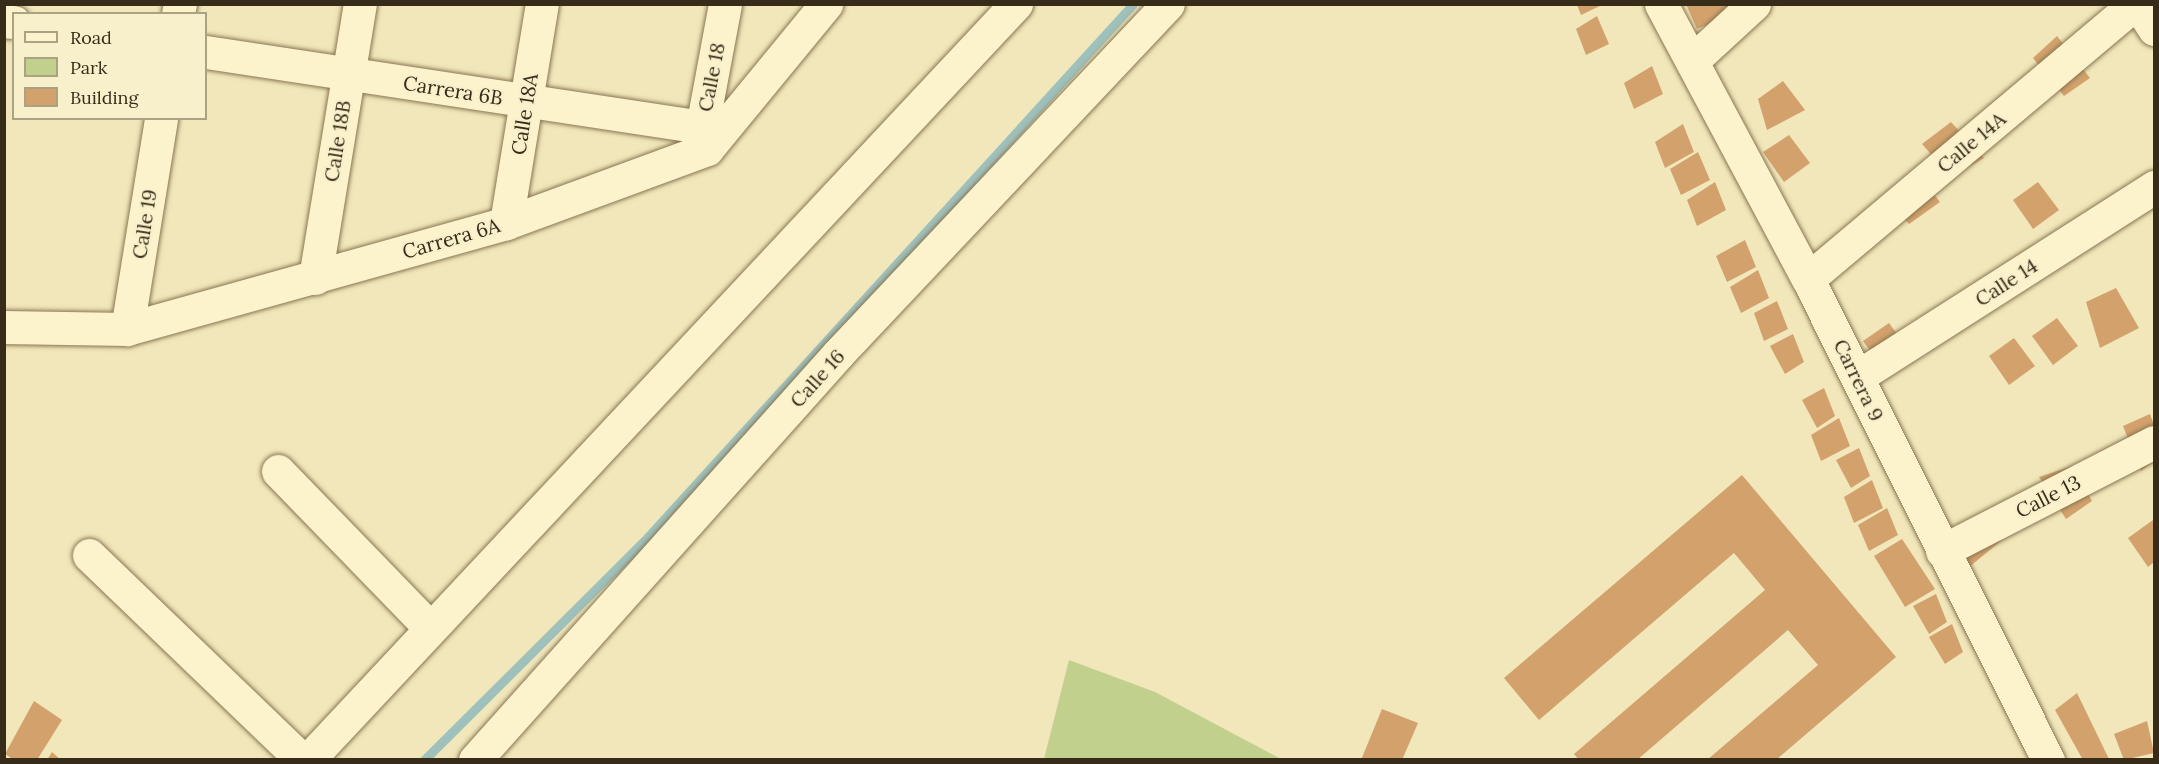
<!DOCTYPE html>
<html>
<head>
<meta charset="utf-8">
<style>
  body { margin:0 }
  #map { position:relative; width:2159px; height:764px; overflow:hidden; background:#f1e7ba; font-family:Lora,serif }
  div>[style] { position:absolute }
  .green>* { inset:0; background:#c1d08d }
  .stream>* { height:9px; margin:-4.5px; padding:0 4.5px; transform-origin:4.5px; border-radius:4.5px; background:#9fc1bb }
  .building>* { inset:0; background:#d3a26c }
  .roads { filter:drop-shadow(0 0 2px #897653) drop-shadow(0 0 2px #897653) }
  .street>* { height:33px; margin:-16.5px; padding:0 16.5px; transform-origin:16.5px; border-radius:16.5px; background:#fcf3cd }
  span { translate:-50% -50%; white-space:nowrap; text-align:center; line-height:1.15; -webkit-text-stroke:4.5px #f8f0ca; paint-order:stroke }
  .street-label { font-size:20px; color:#372b19 }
  .frame { position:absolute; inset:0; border:6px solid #372b19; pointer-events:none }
  .legend { position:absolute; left:12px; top:12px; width:195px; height:108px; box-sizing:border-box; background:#f8f0ca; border:2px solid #aba183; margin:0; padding:8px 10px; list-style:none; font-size:18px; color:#372b19 }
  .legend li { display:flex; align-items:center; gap:12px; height:30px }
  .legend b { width:30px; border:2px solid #aba183 }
</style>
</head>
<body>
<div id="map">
  <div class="green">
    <div style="clip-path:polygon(1069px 660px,1155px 692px,1281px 759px,1044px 759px)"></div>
  </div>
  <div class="stream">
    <div style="left:424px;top:760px;width:310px;rotate:-44.9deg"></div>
    <div style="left:644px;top:541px;width:726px;rotate:-47.68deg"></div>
  </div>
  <div class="building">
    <div style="clip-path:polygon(1686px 4px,1736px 4px,1739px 12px,1697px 29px)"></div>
    <div style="clip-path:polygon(1577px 5px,1602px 5px,1581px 15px)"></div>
    <div style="clip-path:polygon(1597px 16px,1609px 44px,1586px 55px,1576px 29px)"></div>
    <div style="clip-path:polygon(2057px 36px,2090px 78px,2064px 96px,2033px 58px)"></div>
    <div style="clip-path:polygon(1652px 66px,1663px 94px,1634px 109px,1624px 83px)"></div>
    <div style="clip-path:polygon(1783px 81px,1805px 110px,1767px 130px,1758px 99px)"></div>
    <div style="clip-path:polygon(1951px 122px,1984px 158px,1951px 177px,1922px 144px)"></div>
    <div style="clip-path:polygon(1683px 124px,1694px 152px,1665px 168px,1655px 142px)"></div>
    <div style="clip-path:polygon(1789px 135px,1810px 163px,1784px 182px,1763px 152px)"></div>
    <div style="clip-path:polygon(1698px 152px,1710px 180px,1681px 195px,1670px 169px)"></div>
    <div style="clip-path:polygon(1914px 170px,1940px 202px,1909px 224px,1883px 197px)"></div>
    <div style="clip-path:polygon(1715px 182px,1726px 210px,1697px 226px,1687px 200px)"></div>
    <div style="clip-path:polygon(2038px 182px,2059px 210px,2033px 229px,2013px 200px)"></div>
    <div style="clip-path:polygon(1745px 240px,1756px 267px,1727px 282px,1716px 256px)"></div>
    <div style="clip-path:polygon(1758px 270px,1769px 298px,1741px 313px,1730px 287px)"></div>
    <div style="clip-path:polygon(2116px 288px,2139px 328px,2100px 348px,2086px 302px)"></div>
    <div style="clip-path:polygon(1777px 301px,1788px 329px,1764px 341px,1754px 313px)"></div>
    <div style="clip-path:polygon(2057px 318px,2078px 346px,2053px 365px,2032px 336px)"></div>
    <div style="clip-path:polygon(1889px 323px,1910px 352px,1884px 370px,1863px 341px)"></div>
    <div style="clip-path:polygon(1793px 334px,1804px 362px,1785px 374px,1770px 346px)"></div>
    <div style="clip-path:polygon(2014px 338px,2035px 366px,2009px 385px,1989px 356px)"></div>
    <div style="clip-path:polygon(1824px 388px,1835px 416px,1817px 428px,1802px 400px)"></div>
    <div style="clip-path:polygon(2150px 414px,2154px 425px,2154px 461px,2141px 471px,2123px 426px)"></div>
    <div style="clip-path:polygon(1839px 418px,1850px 446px,1821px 461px,1811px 435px)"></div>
    <div style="clip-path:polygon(1859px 448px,1870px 476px,1851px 488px,1836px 460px)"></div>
    <div style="clip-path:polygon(2072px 466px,2092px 501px,2066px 519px,2039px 477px)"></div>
    <div style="clip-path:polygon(1742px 475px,1896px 657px,1776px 760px,1707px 760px,1818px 665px,1788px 630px,1637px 760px,1579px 760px,1574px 754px,1765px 590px,1734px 553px,1539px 720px,1504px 678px)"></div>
    <div style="clip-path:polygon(1872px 480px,1883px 508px,1854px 523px,1844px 497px)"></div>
    <div style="clip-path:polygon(1887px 508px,1898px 535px,1869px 551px,1858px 525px)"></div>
    <div style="clip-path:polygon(1983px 516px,2002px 540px,1968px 568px,1947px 539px)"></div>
    <div style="clip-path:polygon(2153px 520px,2154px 562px,2148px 567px,2128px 538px)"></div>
    <div style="clip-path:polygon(1902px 539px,1935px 589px,1905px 607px,1874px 556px)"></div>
    <div style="clip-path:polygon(1936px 594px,1947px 622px,1929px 634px,1913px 606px)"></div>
    <div style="clip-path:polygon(1952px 624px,1963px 652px,1945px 664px,1929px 637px)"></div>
    <div style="clip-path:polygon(2077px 693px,2109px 759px,2083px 760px,2055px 710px)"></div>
    <div style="clip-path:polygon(34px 701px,62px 720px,37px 760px,14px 760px,5px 754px)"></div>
    <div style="clip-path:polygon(1382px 709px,1418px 723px,1402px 760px,1361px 760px)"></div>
    <div style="clip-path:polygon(2147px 721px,2154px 753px,2124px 760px,2114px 734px)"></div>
    <div style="clip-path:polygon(52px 752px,61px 760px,47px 760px)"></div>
  </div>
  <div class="roads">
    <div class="street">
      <div style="left:1661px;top:4px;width:312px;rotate:61.9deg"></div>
      <div style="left:1808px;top:279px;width:538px;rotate:63.48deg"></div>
      <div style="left:2138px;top:4px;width:30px;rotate:57deg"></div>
      <div style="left:178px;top:14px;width:10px;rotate:-79deg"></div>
      <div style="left:4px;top:21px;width:10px;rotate:6deg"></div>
      <div style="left:206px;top:52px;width:502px;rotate:8.6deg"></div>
      <div style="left:1693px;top:60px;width:83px;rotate:-42.6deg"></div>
      <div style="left:707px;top:147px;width:21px;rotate:-104deg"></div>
      <div style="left:702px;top:127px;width:125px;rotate:-79.4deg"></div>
      <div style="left:506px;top:223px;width:222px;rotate:-80.7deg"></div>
      <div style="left:315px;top:278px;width:278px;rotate:-80.7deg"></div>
      <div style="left:1808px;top:279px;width:426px;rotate:-40.1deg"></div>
      <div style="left:4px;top:327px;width:123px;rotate:0.9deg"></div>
      <div style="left:127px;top:329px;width:394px;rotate:-15.6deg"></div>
      <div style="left:506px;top:223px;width:214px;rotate:-20.2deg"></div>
      <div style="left:707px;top:149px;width:188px;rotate:-50.6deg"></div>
      <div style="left:127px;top:329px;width:214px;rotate:-80.8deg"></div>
      <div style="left:1857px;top:377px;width:353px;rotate:-32.6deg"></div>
      <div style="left:278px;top:471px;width:219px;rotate:45.9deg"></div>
      <div style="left:1942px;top:551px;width:238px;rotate:-27.2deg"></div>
      <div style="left:89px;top:555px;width:296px;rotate:43.9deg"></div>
      <div style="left:308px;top:760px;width:1036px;rotate:-46.88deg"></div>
      <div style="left:475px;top:760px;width:545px;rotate:-48.2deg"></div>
      <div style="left:838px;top:354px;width:481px;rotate:-46.7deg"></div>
    </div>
  </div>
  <div class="street-label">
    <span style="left:711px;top:77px;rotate:-79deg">Calle 18</span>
    <span style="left:453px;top:90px;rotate:9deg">Carrera 6B</span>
    <span style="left:524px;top:114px;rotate:-81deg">Calle 18A</span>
    <span style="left:337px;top:141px;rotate:-81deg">Calle 18B</span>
    <span style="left:1971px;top:142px;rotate:-40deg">Calle 14A</span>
    <span style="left:144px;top:224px;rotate:-81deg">Calle 19</span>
    <span style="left:451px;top:238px;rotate:-16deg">Carrera 6A</span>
    <span style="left:2006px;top:282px;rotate:-33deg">Calle 14</span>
    <span style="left:817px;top:378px;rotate:-48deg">Calle 16</span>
    <span style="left:1859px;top:380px;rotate:64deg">Carrera 9</span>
    <span style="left:2048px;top:496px;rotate:-27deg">Calle 13</span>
  </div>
  <div class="frame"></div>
  <ul class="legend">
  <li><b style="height:8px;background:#fcf3cd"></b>Road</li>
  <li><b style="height:16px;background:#c1d08d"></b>Park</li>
  <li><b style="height:16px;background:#d3a26c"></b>Building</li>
  </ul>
</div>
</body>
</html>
